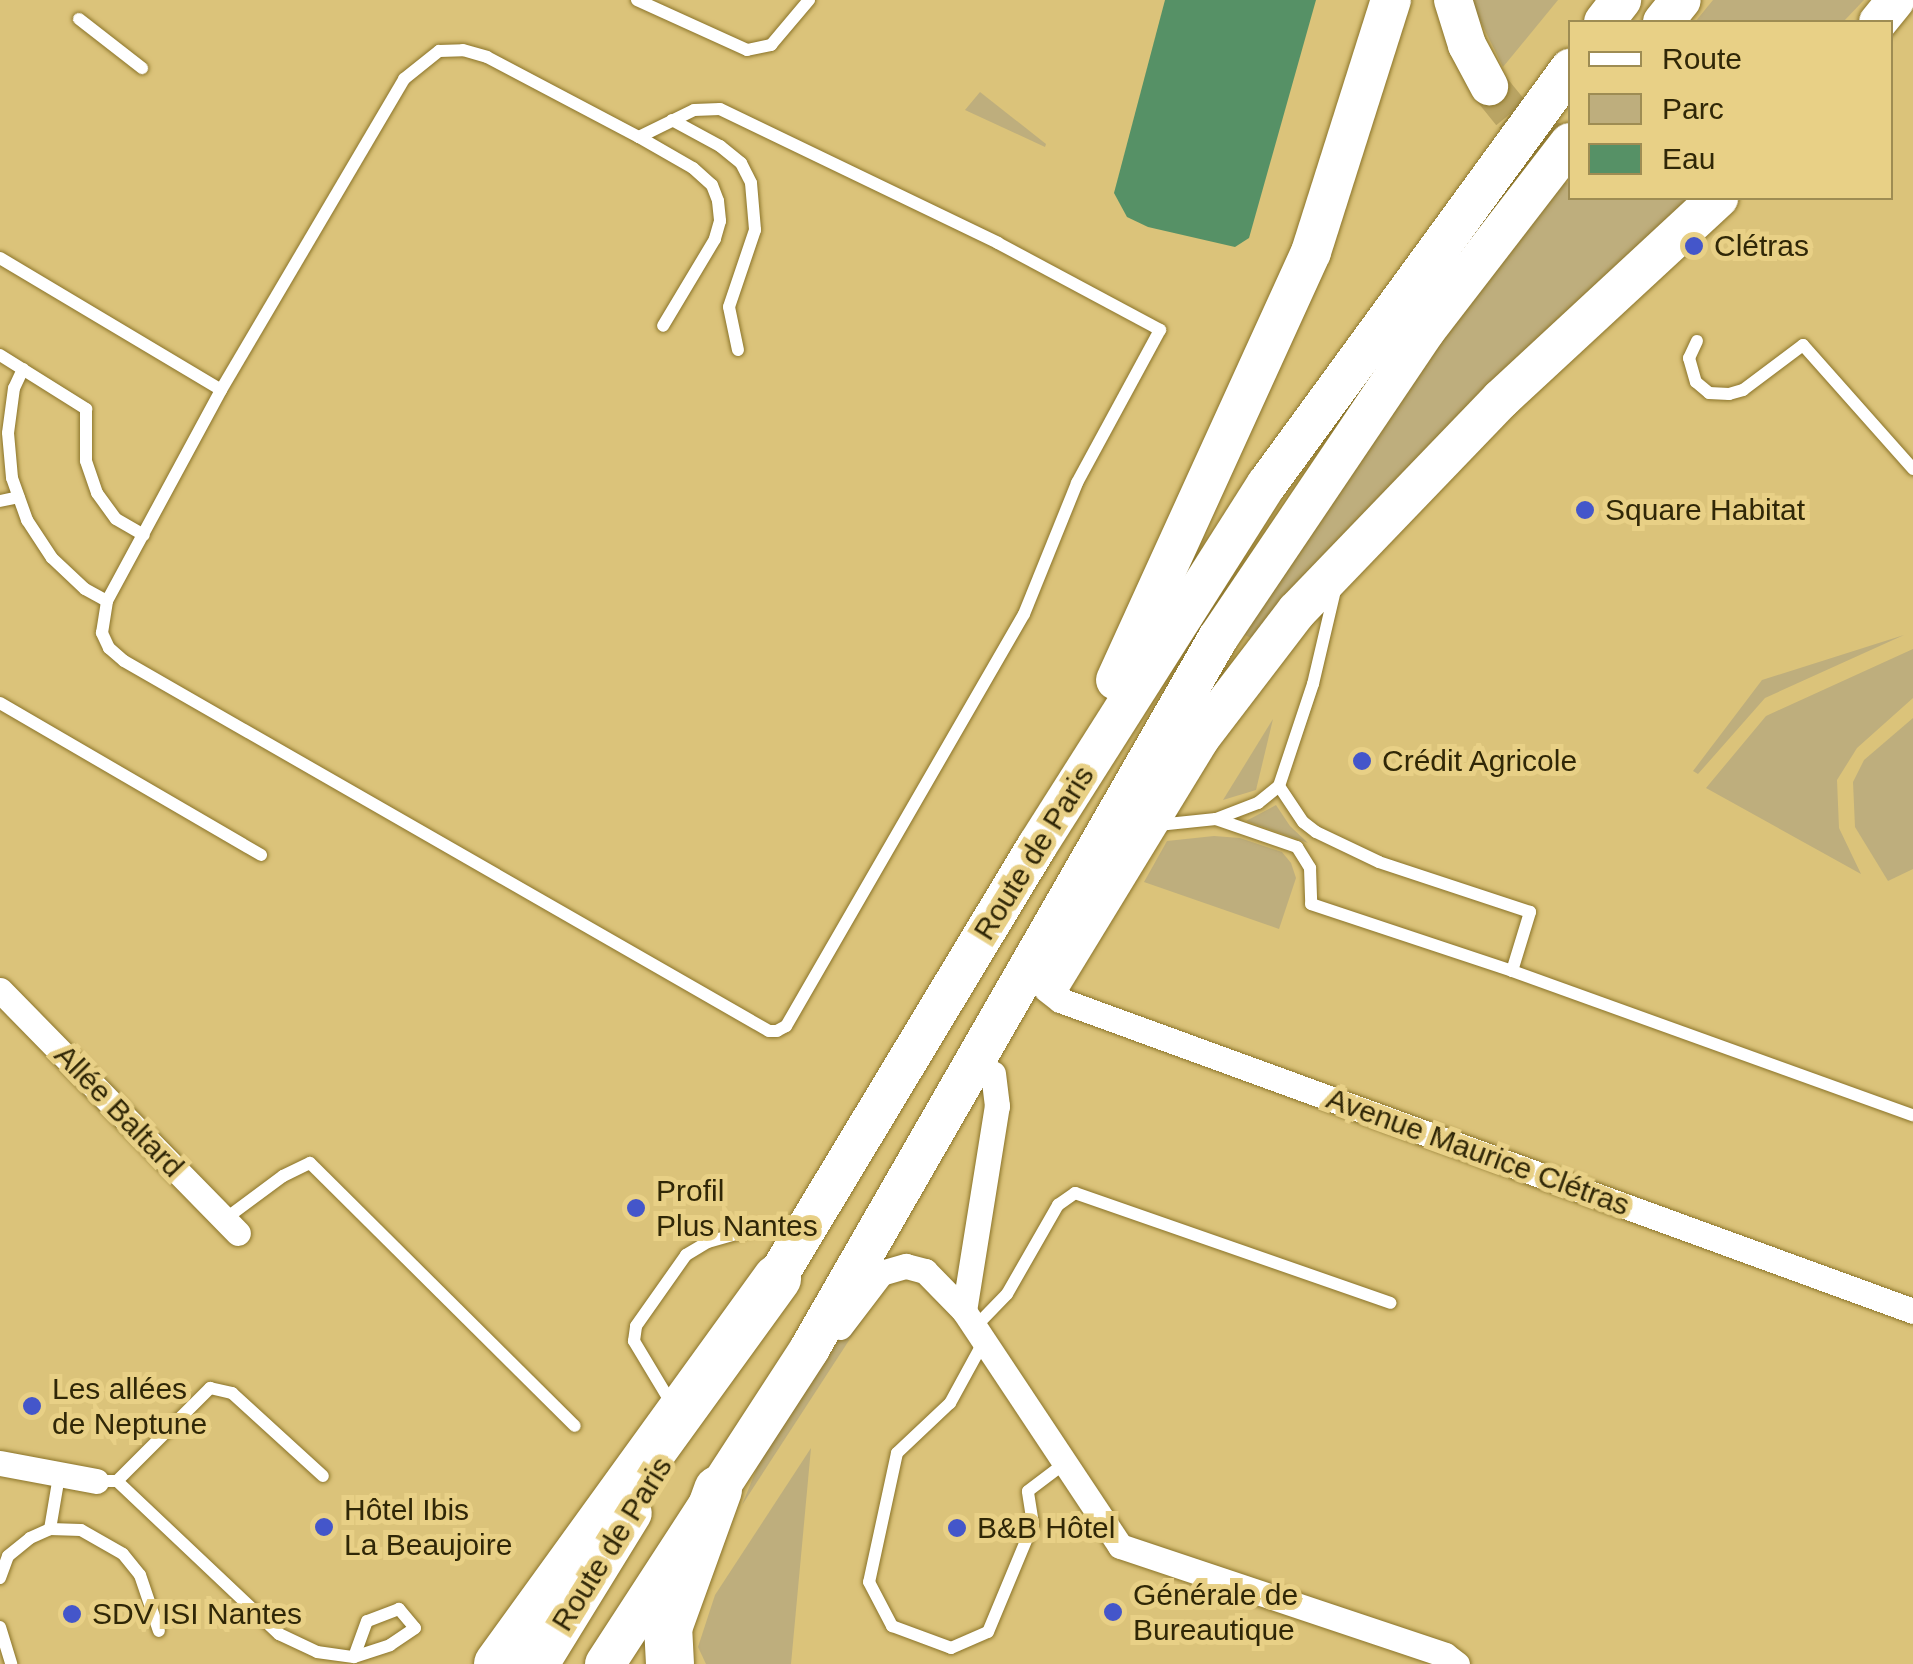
<!DOCTYPE html>
<html>
<head>
<meta charset="utf-8">
<style>
  body { margin:0 }
  #map { position:relative; width:1913px; height:1664px; overflow:hidden; background:#dbc37a; font-family:Arial,sans-serif }
  div>[style] { position:absolute }
  .green>* { inset:0; background:#beae7d }
  .water>* { inset:0; background:#569166 }
  .secondary-tunnel>* { height:38px; margin-top:-19px; transform-origin:0; background:repeating-linear-gradient(90deg,#b9a463 0 38px,transparent 0 57px) }
  .roads { filter:drop-shadow(0 0 2px #8b7429) drop-shadow(0 0 2px #8b7429) }
  .lane>* { height:12px; margin:-6px; padding:0 6px; transform-origin:6px; border-radius:6px; background:#fff }
  .street>* { height:25px; margin:-12.5px; padding:0 12.5px; transform-origin:12.5px; border-radius:12.5px; background:#fff }
  .secondary>* { height:38px; margin:-19px; padding:0 19px; transform-origin:19px; border-radius:19px; background:#fff }
  .primary>* { height:40px; margin:-20px; padding:0 20px; transform-origin:20px; border-radius:20px; background:#fff }
  .highway>* { height:48px; margin:-24px; padding:0 24px; transform-origin:24px; border-radius:24px; background:#fff }
  .dots>* { width:28px; height:28px; translate:-50% -50%; box-sizing:border-box; border:5px solid #e8d086; border-radius:50% }
  span { translate:-50% -50%; white-space:nowrap; text-align:center; line-height:1.15; -webkit-text-stroke:10px #e8d086; paint-order:stroke }
  .poi-label { font-size:30px; color:#302707 }
  .left { translate:0 -50%; text-align:left }
  .street-label { font-size:30px; color:#302707 }
  .legend { position:absolute; left:1568px; top:20px; width:325px; height:180px; box-sizing:border-box; background:#e8d086; border:2px solid #9e8c53; margin:0; padding:12px 18px; list-style:none; font-size:30px; color:#302707 }
  .legend li { display:flex; align-items:center; gap:20px; height:50px }
  .legend b { width:50px; border:2px solid #9e8c53 }
</style>
</head>
<body>
<div id="map">
  <div class="green">
    <div style="clip-path:polygon(1470px 0,1558px 0,1503px 67px)"></div>
    <div style="clip-path:polygon(1713px 0,1864px 0,1843px 22px,1695px 22px)"></div>
    <div style="clip-path:polygon(980px 92px,1046px 144px,1045px 147px,965px 110px)"></div>
    <div style="clip-path:polygon(1563px 182px,1570px 183px,1570px 198px,1697px 198px,1259px 643px,1242px 633px,1436px 349px)"></div>
    <div style="clip-path:polygon(1904px 635px,1765px 698px,1698px 774px,1693px 771px,1762px 680px)"></div>
    <div style="clip-path:polygon(1913px 649px,1913px 698px,1857px 748px,1837px 780px,1839px 828px,1861px 874px,1706px 788px,1766px 716px)"></div>
    <div style="clip-path:polygon(1913px 718px,1913px 869px,1888px 881px,1855px 827px,1853px 782px,1864px 760px)"></div>
    <div style="clip-path:polygon(1273px 719px,1256px 790px,1223px 800px)"></div>
    <div style="clip-path:polygon(1276px 805px,1290px 826px,1308px 843px,1246px 821px)"></div>
    <div style="clip-path:polygon(1214px 836px,1240px 838px,1282px 852px,1291px 863px,1296px 878px,1279px 929px,1144px 882px,1167px 841px)"></div>
    <div style="clip-path:polygon(885px 1285px,742px 1505px,759px 1463px,872px 1289px)"></div>
    <div style="clip-path:polygon(811px 1448px,791px 1664px,706px 1664px,698px 1647px,715px 1595px)"></div>
  </div>
  <div class="water">
    <div style="clip-path:polygon(1165px 0,1316px 0,1249px 238px,1235px 247px,1148px 227px,1127px 217px,1114px 193px)"></div>
  </div>
  <div class="secondary-tunnel">
    <div style="left:1489px;top:86px;width:35px;rotate:51deg"></div>
    <div style="left:1511px;top:113px;width:36px;rotate:39deg"></div>
    <div style="left:1539px;top:136px;width:33px;rotate:20deg"></div>
  </div>
  <div class="roads">
    <div class="lane">
      <div style="left:637px;top:0;width:121px;rotate:24.4deg"></div>
      <div style="left:747px;top:50px;width:25px;rotate:-12deg"></div>
      <div style="left:771px;top:45px;width:59px;rotate:-49.8deg"></div>
      <div style="left:79px;top:19px;width:80px;rotate:37.9deg"></div>
      <div style="left:463px;top:50px;width:25px;rotate:16deg"></div>
      <div style="left:487px;top:57px;width:172px;rotate:27.8deg"></div>
      <div style="left:639px;top:137px;width:61px;rotate:-26.1deg"></div>
      <div style="left:694px;top:110px;width:26px;rotate:-2deg"></div>
      <div style="left:720px;top:109px;width:309px;rotate:25.7deg"></div>
      <div style="left:998px;top:243px;width:184px;rotate:28.2deg"></div>
      <div style="left:1160px;top:330px;width:174px;rotate:118.5deg"></div>
      <div style="left:1077px;top:483px;width:141px;rotate:112deg"></div>
      <div style="left:1024px;top:614px;width:476px;rotate:120deg"></div>
      <div style="left:786px;top:1026px;width:10px;rotate:151deg"></div>
      <div style="left:777px;top:1031px;width:8px;rotate:180deg"></div>
      <div style="left:769px;top:1031px;width:744px;rotate:-150.16deg"></div>
      <div style="left:124px;top:661px;width:20px;rotate:-139deg"></div>
      <div style="left:109px;top:648px;width:17px;rotate:-115deg"></div>
      <div style="left:102px;top:633px;width:32px;rotate:-81deg"></div>
      <div style="left:107px;top:601px;width:240px;rotate:-61.6deg"></div>
      <div style="left:221px;top:390px;width:361px;rotate:-59.5deg"></div>
      <div style="left:404px;top:79px;width:45px;rotate:-38.7deg"></div>
      <div style="left:439px;top:51px;width:24px;rotate:-2deg"></div>
      <div style="left:672px;top:120px;width:55px;rotate:28.4deg"></div>
      <div style="left:720px;top:146px;width:27px;rotate:39deg"></div>
      <div style="left:741px;top:163px;width:22px;rotate:63deg"></div>
      <div style="left:751px;top:183px;width:47px;rotate:85.1deg"></div>
      <div style="left:755px;top:230px;width:81px;rotate:108.7deg"></div>
      <div style="left:729px;top:307px;width:44px;rotate:78.2deg"></div>
      <div style="left:639px;top:137px;width:62px;rotate:29.9deg"></div>
      <div style="left:693px;top:168px;width:25px;rotate:42deg"></div>
      <div style="left:712px;top:185px;width:17px;rotate:69deg"></div>
      <div style="left:718px;top:201px;width:20px;rotate:84deg"></div>
      <div style="left:720px;top:221px;width:19px;rotate:106deg"></div>
      <div style="left:715px;top:239px;width:101px;rotate:120.9deg"></div>
      <div style="left:0;top:258px;width:257px;rotate:30.8deg"></div>
      <div style="left:1697px;top:341px;width:19px;rotate:115deg"></div>
      <div style="left:1689px;top:358px;width:25px;rotate:74deg"></div>
      <div style="left:1696px;top:382px;width:17px;rotate:40deg"></div>
      <div style="left:1709px;top:393px;width:20px;rotate:3deg"></div>
      <div style="left:1729px;top:394px;width:15px;rotate:-16deg"></div>
      <div style="left:1743px;top:390px;width:75px;rotate:-36.9deg"></div>
      <div style="left:1803px;top:345px;width:166px;rotate:48.4deg"></div>
      <div style="left:0;top:355px;width:102px;rotate:32.1deg"></div>
      <div style="left:86px;top:409px;width:52px;rotate:90deg"></div>
      <div style="left:86px;top:461px;width:34px;rotate:71deg"></div>
      <div style="left:97px;top:493px;width:32px;rotate:54deg"></div>
      <div style="left:116px;top:519px;width:32px;rotate:30deg"></div>
      <div style="left:23px;top:369px;width:21px;rotate:115deg"></div>
      <div style="left:14px;top:388px;width:45px;rotate:97.6deg"></div>
      <div style="left:8px;top:433px;width:45px;rotate:84.9deg"></div>
      <div style="left:12px;top:478px;width:45px;rotate:70.3deg"></div>
      <div style="left:27px;top:520px;width:45px;rotate:56.7deg"></div>
      <div style="left:52px;top:558px;width:45px;rotate:43.2deg"></div>
      <div style="left:85px;top:589px;width:25px;rotate:29deg"></div>
      <div style="left:0;top:501px;width:19px;rotate:-12deg"></div>
      <div style="left:0;top:703px;width:302px;rotate:30.2deg"></div>
      <div style="left:1216px;top:819px;width:86px;rotate:19.1deg"></div>
      <div style="left:1297px;top:847px;width:25px;rotate:58deg"></div>
      <div style="left:1310px;top:868px;width:36px;rotate:88deg"></div>
      <div style="left:1311px;top:904px;width:212px;rotate:18.4deg"></div>
      <div style="left:1512px;top:971px;width:62px;rotate:-73deg"></div>
      <div style="left:1530px;top:912px;width:159px;rotate:-161.7deg"></div>
      <div style="left:1379px;top:862px;width:70px;rotate:-154.5deg"></div>
      <div style="left:1316px;top:832px;width:16px;rotate:-142deg"></div>
      <div style="left:1303px;top:822px;width:43px;rotate:-123.7deg"></div>
      <div style="left:1158px;top:825px;width:58px;rotate:-5.9deg"></div>
      <div style="left:1216px;top:819px;width:45px;rotate:-20.9deg"></div>
      <div style="left:1258px;top:803px;width:27px;rotate:-39deg"></div>
      <div style="left:1279px;top:786px;width:108px;rotate:-71.6deg"></div>
      <div style="left:1313px;top:684px;width:97px;rotate:-76.8deg"></div>
      <div style="left:1512px;top:971px;width:426px;rotate:19.8deg"></div>
      <div style="left:225px;top:1219px;width:72px;rotate:-36.6deg"></div>
      <div style="left:283px;top:1176px;width:30px;rotate:-26deg"></div>
      <div style="left:310px;top:1163px;width:373px;rotate:44.8deg"></div>
      <div style="left:975px;top:1327px;width:46px;rotate:-45.9deg"></div>
      <div style="left:1007px;top:1294px;width:103px;rotate:-60.2deg"></div>
      <div style="left:1058px;top:1205px;width:21px;rotate:-35deg"></div>
      <div style="left:1075px;top:1193px;width:334px;rotate:19.2deg"></div>
      <div style="left:984px;top:1341px;width:71px;rotate:118.7deg"></div>
      <div style="left:950px;top:1403px;width:73px;rotate:136.7deg"></div>
      <div style="left:897px;top:1453px;width:132px;rotate:102.2deg"></div>
      <div style="left:869px;top:1582px;width:50px;rotate:62.4deg"></div>
      <div style="left:892px;top:1626px;width:63px;rotate:20.4deg"></div>
      <div style="left:951px;top:1648px;width:40px;rotate:-23.4deg"></div>
      <div style="left:988px;top:1632px;width:117px;rotate:-67.4deg"></div>
      <div style="left:1033px;top:1524px;width:33px;rotate:-99deg"></div>
      <div style="left:1028px;top:1491px;width:46px;rotate:-37.1deg"></div>
      <div style="left:673px;top:1406px;width:76px;rotate:-121deg"></div>
      <div style="left:634px;top:1341px;width:15px;rotate:-82deg"></div>
      <div style="left:636px;top:1326px;width:87px;rotate:-54.8deg"></div>
      <div style="left:686px;top:1255px;width:26px;rotate:-31deg"></div>
      <div style="left:708px;top:1242px;width:51px;rotate:-15.9deg"></div>
      <div style="left:757px;top:1228px;width:40px;rotate:5.7deg"></div>
      <div style="left:59px;top:1476px;width:54px;rotate:99.6deg"></div>
      <div style="left:50px;top:1529px;width:31px;rotate:2deg"></div>
      <div style="left:81px;top:1530px;width:48px;rotate:29.7deg"></div>
      <div style="left:123px;top:1554px;width:27px;rotate:51deg"></div>
      <div style="left:140px;top:1575px;width:59px;rotate:71.3deg"></div>
      <div style="left:96px;top:1481px;width:21px"></div>
      <div style="left:117px;top:1481px;width:223px;rotate:43.4deg"></div>
      <div style="left:279px;top:1634px;width:42px;rotate:25.3deg"></div>
      <div style="left:317px;top:1652px;width:37px;rotate:8deg"></div>
      <div style="left:354px;top:1657px;width:38px;rotate:-18deg"></div>
      <div style="left:390px;top:1645px;width:30px;rotate:-34deg"></div>
      <div style="left:415px;top:1628px;width:25px;rotate:-130deg"></div>
      <div style="left:399px;top:1609px;width:34px;rotate:159deg"></div>
      <div style="left:367px;top:1621px;width:38px;rotate:110deg"></div>
      <div style="left:117px;top:1481px;width:132px;rotate:-45deg"></div>
      <div style="left:210px;top:1388px;width:23px;rotate:13deg"></div>
      <div style="left:232px;top:1393px;width:123px;rotate:42.4deg"></div>
      <div style="left:0;top:1578px;width:23px;rotate:-70deg"></div>
      <div style="left:8px;top:1556px;width:28px;rotate:-39deg"></div>
      <div style="left:30px;top:1538px;width:22px;rotate:-24deg"></div>
      <div style="left:0;top:1627px;width:39px;rotate:73deg"></div>
    </div>
    <div class="street">
      <div style="left:1046px;top:989px;width:18px;rotate:38deg"></div>
      <div style="left:1060px;top:1000px;width:908px;rotate:20.03deg"></div>
      <div style="left:0;top:990px;width:340px;rotate:45.6deg"></div>
      <div style="left:964px;top:1311px;width:208px;rotate:-80.9deg"></div>
      <div style="left:997px;top:1106px;width:33px;rotate:-97deg"></div>
      <div style="left:840px;top:1327px;width:68px;rotate:-52.8deg"></div>
      <div style="left:881px;top:1273px;width:26px;rotate:-16deg"></div>
      <div style="left:906px;top:1266px;width:20px;rotate:15deg"></div>
      <div style="left:925px;top:1271px;width:56px;rotate:45.7deg"></div>
      <div style="left:964px;top:1311px;width:282px;rotate:56.4deg"></div>
      <div style="left:1120px;top:1546px;width:343px;rotate:18.5deg"></div>
      <div style="left:1445px;top:1655px;width:15px;rotate:37deg"></div>
      <div style="left:0;top:1463px;width:98px;rotate:10.6deg"></div>
    </div>
    <div class="secondary">
      <div style="left:1453px;top:0;width:47px;rotate:72.7deg"></div>
      <div style="left:1467px;top:45px;width:47px;rotate:61.8deg"></div>
      <div style="left:1878px;top:22px;width:28px;rotate:-51deg"></div>
    </div>
    <div class="primary">
      <div style="left:1604px;top:22px;width:28px;rotate:-52deg"></div>
      <div style="left:1663px;top:22px;width:28px;rotate:-51deg"></div>
      <div style="left:1116px;top:680px;width:470px;rotate:-65.5deg"></div>
      <div style="left:1311px;top:252px;width:264px;rotate:-72.4deg"></div>
      <div style="left:1052px;top:980px;width:282px;rotate:-58.6deg"></div>
      <div style="left:1199px;top:739px;width:161px;rotate:-52.6deg"></div>
      <div style="left:1297px;top:611px;width:294px;rotate:-46.1deg"></div>
      <div style="left:1501px;top:399px;width:296px;rotate:-42.8deg"></div>
      <div style="left:762px;top:1302px;width:533px;rotate:-58.91deg"></div>
      <div style="left:1037px;top:846px;width:429px;rotate:-57.6deg"></div>
      <div style="left:1267px;top:484px;width:514px;rotate:-53.87deg"></div>
      <div style="left:539px;top:1664px;width:177px;rotate:-58.4deg"></div>
      <div style="left:605px;top:1664px;width:377px;rotate:-57deg"></div>
      <div style="left:810px;top:1348px;width:819px;rotate:-60.12deg"></div>
      <div style="left:1218px;top:638px;width:370px;rotate:-56deg"></div>
      <div style="left:1425px;top:331px;width:237px;rotate:-52.4deg"></div>
    </div>
    <div class="highway">
      <div style="left:498px;top:1664px;width:476px;rotate:-54.1deg"></div>
      <div style="left:670px;top:1664px;width:36px;rotate:-93deg"></div>
      <div style="left:668px;top:1628px;width:147px;rotate:-70.1deg"></div>
    </div>
  </div>
  <div class="dots">
    <div style="left:1694px;top:246px;background:#4456ca"></div>
    <div style="left:1585px;top:510px;background:#4456ca"></div>
    <div style="left:1362px;top:761px;background:#4456ca"></div>
    <div style="left:636px;top:1208px;background:#4456ca"></div>
    <div style="left:32px;top:1406px;background:#4456ca"></div>
    <div style="left:324px;top:1527px;background:#4456ca"></div>
    <div style="left:957px;top:1528px;background:#4456ca"></div>
    <div style="left:1113px;top:1612px;background:#4456ca"></div>
    <div style="left:72px;top:1614px;background:#4456ca"></div>
  </div>
  <div class="poi-label">
    <span class="left" style="left:1714px;top:246px">Clétras</span>
    <span class="left" style="left:1605px;top:510px">Square Habitat</span>
    <span class="left" style="left:1382px;top:761px">Crédit Agricole</span>
    <span class="left" style="left:656px;top:1208px">Profil<br>Plus Nantes</span>
    <span class="left" style="left:52px;top:1406px">Les allées<br>de Neptune</span>
    <span class="left" style="left:344px;top:1527px">Hôtel Ibis<br>La Beaujoire</span>
    <span class="left" style="left:977px;top:1528px">B&amp;B Hôtel</span>
    <span class="left" style="left:1133px;top:1612px">Générale de<br>Bureautique</span>
    <span class="left" style="left:92px;top:1614px">SDV ISI Nantes</span>
  </div>
  <div class="street-label">
    <span style="left:1034px;top:853px;rotate:-58deg">Route de Paris</span>
    <span style="left:119px;top:1111px;rotate:46deg">Allée Baltard</span>
    <span style="left:1478px;top:1152px;rotate:20deg">Avenue Maurice Clétras</span>
    <span style="left:612px;top:1544px;rotate:-58deg">Route de Paris</span>
  </div>
  <ul class="legend">
  <li><b style="height:12px;background:#fff"></b>Route</li>
  <li><b style="height:28px;background:#beae7d"></b>Parc</li>
  <li><b style="height:28px;background:#569166"></b>Eau</li>
  </ul>
</div>
</body>
</html>
